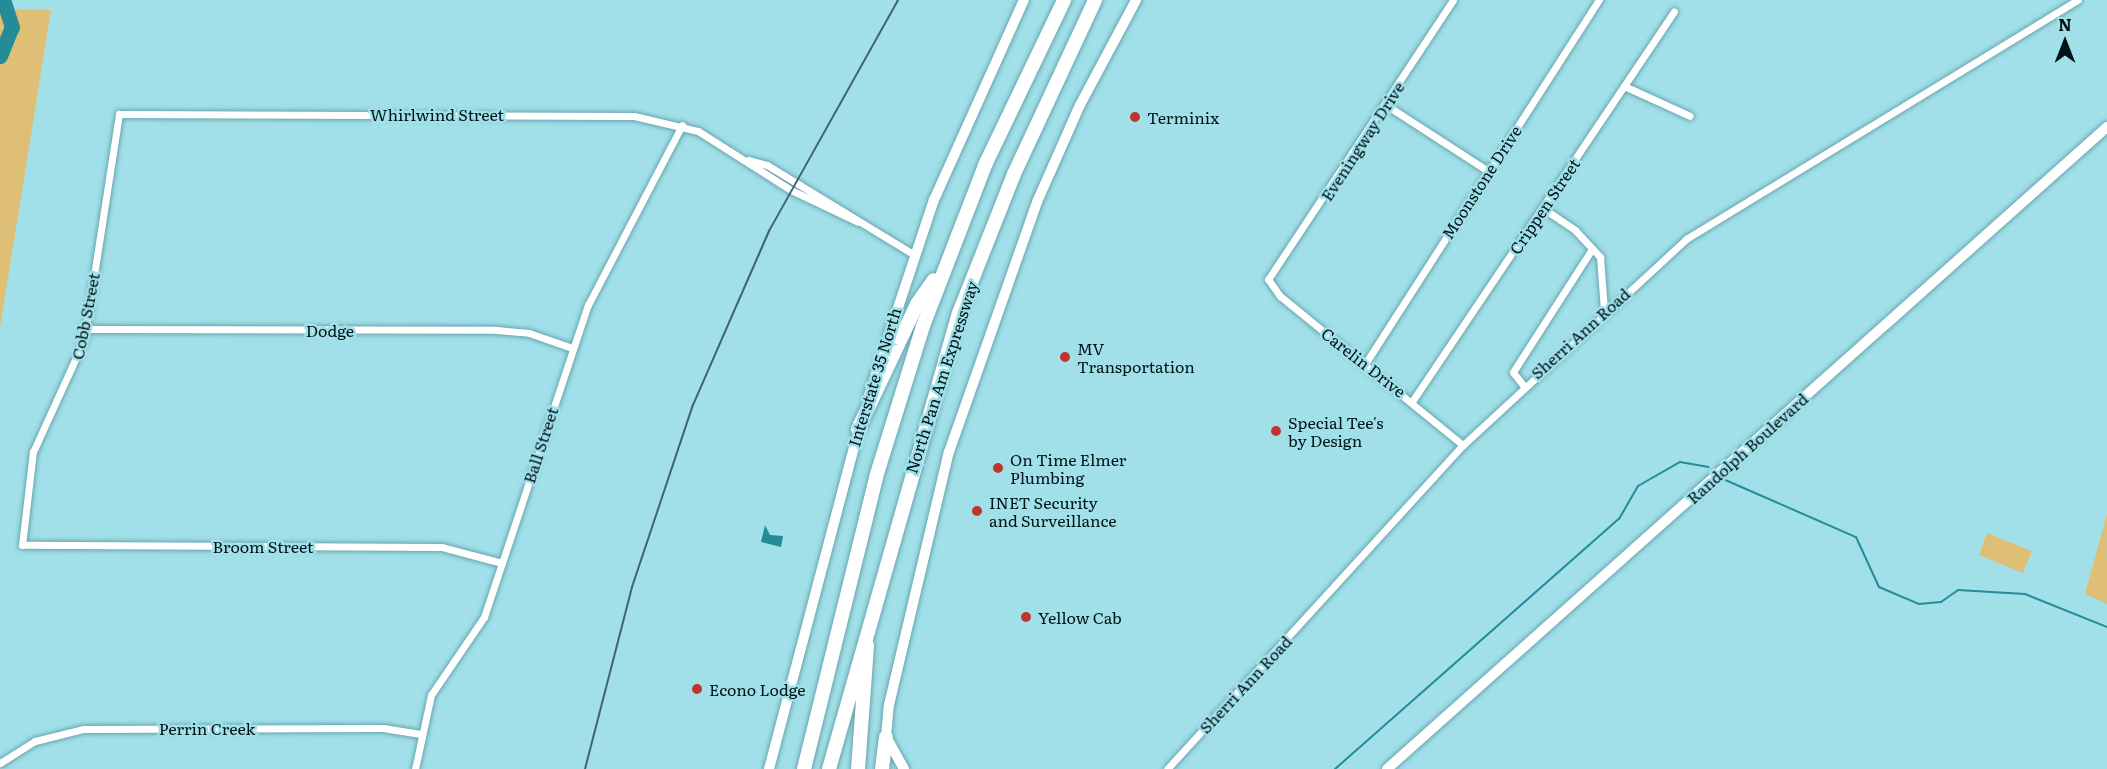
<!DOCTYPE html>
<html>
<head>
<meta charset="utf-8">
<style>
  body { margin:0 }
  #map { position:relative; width:2107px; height:769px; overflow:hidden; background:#a1e0e9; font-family:Literata,serif }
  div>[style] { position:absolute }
  .green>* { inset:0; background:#dfbf75 }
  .water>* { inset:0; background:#248c99 }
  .stream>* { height:2px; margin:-1px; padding:0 1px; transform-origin:1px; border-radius:1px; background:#248c99 }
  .river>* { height:15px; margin:-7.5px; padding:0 7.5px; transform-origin:7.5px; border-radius:7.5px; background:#248c99 }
  .roads { filter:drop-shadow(0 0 2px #68a6af) drop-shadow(0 0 2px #68a6af) }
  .street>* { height:7px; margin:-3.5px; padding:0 3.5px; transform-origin:3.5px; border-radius:3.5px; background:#fff }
  .secondary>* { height:10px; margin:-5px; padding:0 5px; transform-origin:5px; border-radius:5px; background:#fff }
  .highway>* { height:14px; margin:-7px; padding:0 7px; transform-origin:7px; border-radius:7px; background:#fff }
  .rail>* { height:2px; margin:-1px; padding:0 1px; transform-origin:1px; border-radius:1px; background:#40646a }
  .dots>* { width:16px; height:16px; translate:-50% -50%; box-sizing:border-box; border:3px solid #a1e0e9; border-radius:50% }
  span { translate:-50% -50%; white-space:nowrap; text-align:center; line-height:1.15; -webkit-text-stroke:5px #a1e0e9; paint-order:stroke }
  .street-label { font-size:16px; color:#001316 }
  .poi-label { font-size:16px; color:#001316 }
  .left { translate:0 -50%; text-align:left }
  .north { position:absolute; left:2035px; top:12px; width:60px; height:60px; -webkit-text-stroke:4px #a1e0e9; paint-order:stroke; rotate:0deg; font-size:16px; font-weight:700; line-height:24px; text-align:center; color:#001316 }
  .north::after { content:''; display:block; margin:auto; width:21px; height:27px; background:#001316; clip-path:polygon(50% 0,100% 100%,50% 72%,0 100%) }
</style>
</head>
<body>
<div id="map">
  <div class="green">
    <div style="clip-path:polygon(0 9px,51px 10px,0 328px)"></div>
    <div style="clip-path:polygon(2107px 514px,2107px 604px,2085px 594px)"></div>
    <div style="clip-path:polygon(1987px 533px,2032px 551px,2023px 573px,1979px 555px)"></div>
  </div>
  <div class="water">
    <div style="clip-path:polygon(765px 525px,770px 535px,783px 536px,781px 547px,761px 542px)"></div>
  </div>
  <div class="stream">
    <div style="left:1723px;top:479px;width:145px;rotate:23.6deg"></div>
    <div style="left:1856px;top:537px;width:55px;rotate:65.3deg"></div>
    <div style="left:1879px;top:587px;width:43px;rotate:23deg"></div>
    <div style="left:1919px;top:604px;width:22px;rotate:-5deg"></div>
    <div style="left:1941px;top:602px;width:21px;rotate:-35deg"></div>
    <div style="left:1958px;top:590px;width:67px;rotate:3.4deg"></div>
    <div style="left:2025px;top:594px;width:88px;rotate:21.9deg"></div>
    <div style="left:1335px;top:769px;width:378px;rotate:-41.4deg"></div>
    <div style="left:1619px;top:519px;width:38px;rotate:-60deg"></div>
    <div style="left:1638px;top:486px;width:48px;rotate:-29.7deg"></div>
    <div style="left:1680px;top:462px;width:29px;rotate:10deg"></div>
  </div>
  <div class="river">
    <div style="left:0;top:56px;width:31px;rotate:-68deg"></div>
    <div style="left:12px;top:27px;width:28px;rotate:-108deg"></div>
  </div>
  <div class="roads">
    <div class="street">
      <div style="left:1453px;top:0;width:335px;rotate:123.5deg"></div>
      <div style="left:1268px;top:279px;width:21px;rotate:55deg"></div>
      <div style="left:1280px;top:296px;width:236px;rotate:39.2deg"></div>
      <div style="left:1624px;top:86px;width:72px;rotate:24.4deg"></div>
      <div style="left:1386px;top:105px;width:121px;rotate:32.9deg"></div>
      <div style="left:748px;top:160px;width:20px;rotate:15deg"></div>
      <div style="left:767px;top:165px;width:171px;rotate:31.4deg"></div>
      <div style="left:1544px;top:209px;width:37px;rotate:34deg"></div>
      <div style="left:1575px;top:230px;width:37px;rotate:47deg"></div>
      <div style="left:1600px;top:257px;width:53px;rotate:85.7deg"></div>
      <div style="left:85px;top:329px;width:411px;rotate:0.1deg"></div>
      <div style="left:496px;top:330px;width:33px;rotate:5deg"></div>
      <div style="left:529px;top:333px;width:46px;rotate:19.2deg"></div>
      <div style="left:1365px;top:364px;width:433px;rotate:-57.3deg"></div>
      <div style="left:1523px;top:385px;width:16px;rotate:-128deg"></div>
      <div style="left:1513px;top:372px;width:143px;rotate:-57.3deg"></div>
      <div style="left:1413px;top:400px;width:468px;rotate:-56.1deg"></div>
      <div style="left:502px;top:563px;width:62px;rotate:-165.1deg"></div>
      <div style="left:442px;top:547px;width:420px;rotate:-179.7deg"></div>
      <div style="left:22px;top:545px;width:94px;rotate:-83.3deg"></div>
      <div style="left:33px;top:452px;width:123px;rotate:-65.5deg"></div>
      <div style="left:84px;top:340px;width:229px;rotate:-81.2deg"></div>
      <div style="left:119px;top:114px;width:515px;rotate:0.22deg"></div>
      <div style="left:634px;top:116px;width:66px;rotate:13.2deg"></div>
      <div style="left:698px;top:131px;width:110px;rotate:32.4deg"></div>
      <div style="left:791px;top:190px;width:74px;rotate:25.5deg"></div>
      <div style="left:0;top:763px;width:41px;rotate:-32.2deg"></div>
      <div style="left:35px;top:741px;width:49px;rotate:-14deg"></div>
      <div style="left:83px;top:729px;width:300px;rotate:-0.2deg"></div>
      <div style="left:383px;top:728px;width:38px;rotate:9deg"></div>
      <div style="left:415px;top:769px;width:76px;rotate:-77.8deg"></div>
      <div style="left:431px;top:695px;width:94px;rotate:-55.8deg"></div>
      <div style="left:484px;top:617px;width:329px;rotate:-71.6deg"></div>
      <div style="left:588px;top:305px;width:203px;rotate:-62.4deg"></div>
      <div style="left:1167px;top:769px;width:439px;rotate:-47.6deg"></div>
      <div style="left:1463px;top:445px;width:304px;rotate:-42.7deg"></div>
      <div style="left:1686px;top:239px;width:459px;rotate:-31.4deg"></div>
    </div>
    <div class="secondary">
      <div style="left:868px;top:398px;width:209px;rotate:-71.6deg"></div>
      <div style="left:934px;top:200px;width:219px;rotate:-65.8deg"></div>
      <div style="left:769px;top:769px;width:357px;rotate:-75.2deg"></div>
      <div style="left:904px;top:769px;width:37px;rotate:-119deg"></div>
      <div style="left:886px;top:737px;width:32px;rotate:-85deg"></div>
      <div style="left:889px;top:705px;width:260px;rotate:-76.7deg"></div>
      <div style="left:949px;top:452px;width:265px;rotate:-70.6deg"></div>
      <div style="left:1037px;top:202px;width:106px;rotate:-66.1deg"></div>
      <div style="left:1080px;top:105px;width:119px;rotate:-61.9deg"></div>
      <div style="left:1387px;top:769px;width:965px;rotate:-41.72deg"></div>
    </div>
    <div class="highway">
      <div style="left:858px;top:429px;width:138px;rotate:-64.7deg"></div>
      <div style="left:917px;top:304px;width:29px;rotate:-55deg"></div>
      <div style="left:804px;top:769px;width:301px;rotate:-76.1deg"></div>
      <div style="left:876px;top:477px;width:158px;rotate:-72.7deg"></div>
      <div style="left:923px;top:326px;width:175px;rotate:-68.9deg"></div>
      <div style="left:986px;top:163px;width:181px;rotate:-64.4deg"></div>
      <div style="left:829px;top:769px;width:474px;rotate:-74.1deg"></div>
      <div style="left:959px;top:313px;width:149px;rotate:-68.4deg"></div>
      <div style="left:1014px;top:174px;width:192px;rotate:-65deg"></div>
      <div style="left:858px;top:769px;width:124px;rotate:-85.8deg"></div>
      <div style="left:882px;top:769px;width:32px;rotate:-83deg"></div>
    </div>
  </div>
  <div class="rail">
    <div style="left:585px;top:769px;width:188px;rotate:-75.5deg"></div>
    <div style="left:632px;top:587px;width:192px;rotate:-71.5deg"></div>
    <div style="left:693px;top:405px;width:190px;rotate:-66.4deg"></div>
    <div style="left:769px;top:231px;width:265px;rotate:-60.8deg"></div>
  </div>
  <div class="dots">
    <div style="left:1135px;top:117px;background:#c1332d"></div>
    <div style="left:1065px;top:357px;background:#c1332d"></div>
    <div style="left:1276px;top:431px;background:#c1332d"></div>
    <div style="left:998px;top:468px;background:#c1332d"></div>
    <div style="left:977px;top:511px;background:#c1332d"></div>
    <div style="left:1026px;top:617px;background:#c1332d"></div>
    <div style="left:697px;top:689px;background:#c1332d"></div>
  </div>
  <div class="street-label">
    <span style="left:437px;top:114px">Whirlwind Street</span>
    <span style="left:1362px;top:141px;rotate:-57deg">Eveningway Drive</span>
    <span style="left:1481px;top:182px;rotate:-57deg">Moonstone Drive</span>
    <span style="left:1544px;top:206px;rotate:-56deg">Crippen Street</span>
    <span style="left:85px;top:316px;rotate:-79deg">Cobb Street</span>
    <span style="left:330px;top:330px">Dodge</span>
    <span style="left:1580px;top:333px;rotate:-42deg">Sherri Ann Road</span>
    <span style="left:1364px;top:362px;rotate:38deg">Carelin Drive</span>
    <span style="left:874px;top:377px;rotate:-73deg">Interstate 35 North</span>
    <span style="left:941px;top:377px;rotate:-72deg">North Pan Am Expressway</span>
    <span style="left:540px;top:445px;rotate:-72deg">Ball Street</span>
    <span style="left:1747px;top:448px;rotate:-42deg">Randolph Boulevard</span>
    <span style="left:263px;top:546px">Broom Street</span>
    <span style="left:1245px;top:684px;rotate:-47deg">Sherri Ann Road</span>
    <span style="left:207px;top:728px">Perrin Creek</span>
  </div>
  <div class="poi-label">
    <span class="left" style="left:1147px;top:117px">Terminix</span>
    <span class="left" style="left:1077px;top:357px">MV<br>Transportation</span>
    <span class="left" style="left:1288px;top:431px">Special Tee's<br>by Design</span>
    <span class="left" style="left:1010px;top:468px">On Time Elmer<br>Plumbing</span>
    <span class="left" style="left:989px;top:511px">INET Security<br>and Surveillance</span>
    <span class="left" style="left:1038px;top:617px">Yellow Cab</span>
    <span class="left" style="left:709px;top:689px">Econo Lodge</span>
  </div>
  <div class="north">N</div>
</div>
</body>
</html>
